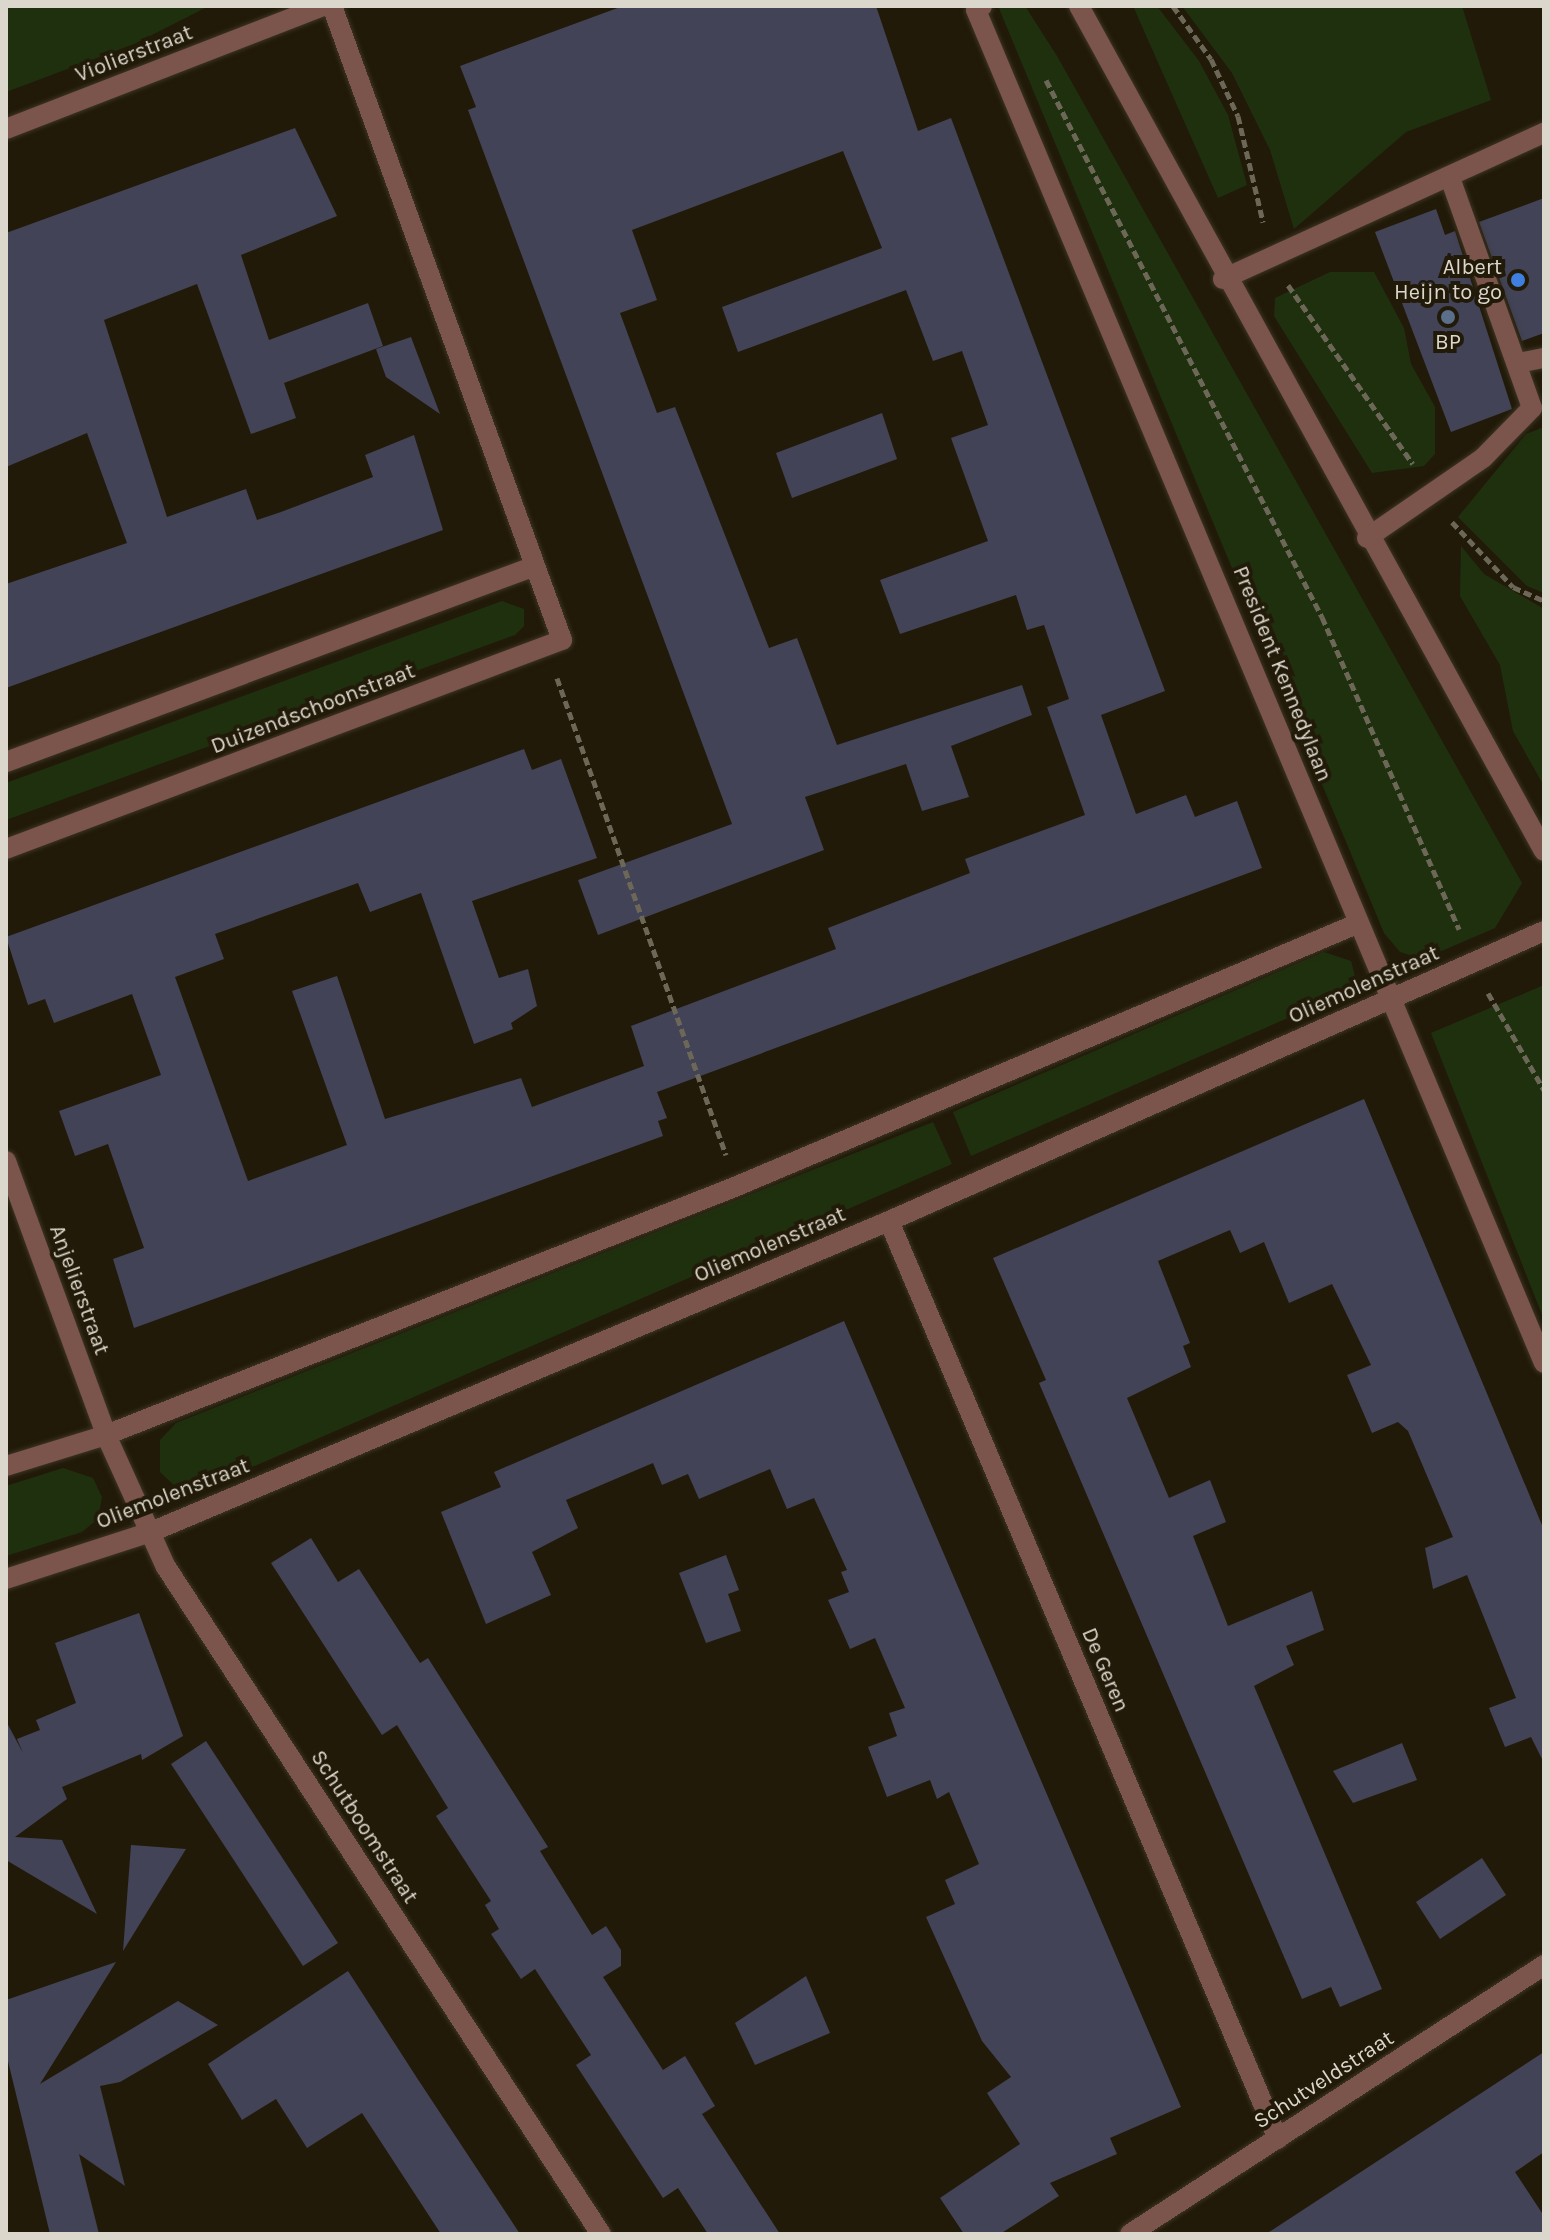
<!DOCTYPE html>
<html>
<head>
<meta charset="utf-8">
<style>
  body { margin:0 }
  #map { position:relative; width:1550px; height:2240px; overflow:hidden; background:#221a09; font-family:Karla,sans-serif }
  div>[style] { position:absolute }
  .green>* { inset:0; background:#1f300e }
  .building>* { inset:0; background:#424356 }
  .path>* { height:5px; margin-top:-2.5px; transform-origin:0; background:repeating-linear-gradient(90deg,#6d6758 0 8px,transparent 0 12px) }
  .roads { filter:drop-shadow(0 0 2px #3c3424) drop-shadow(0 0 2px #3c3424) }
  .minor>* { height:20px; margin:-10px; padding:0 10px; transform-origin:10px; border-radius:10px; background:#7b544c }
  .dots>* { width:22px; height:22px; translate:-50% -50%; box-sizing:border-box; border:4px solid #221a09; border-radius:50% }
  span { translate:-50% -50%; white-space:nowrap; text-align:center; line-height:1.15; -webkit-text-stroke:8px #221a09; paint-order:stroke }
  .street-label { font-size:22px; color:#dcd7cc }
  .poi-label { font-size:22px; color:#dcd7cc }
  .right { translate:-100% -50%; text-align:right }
  .frame { position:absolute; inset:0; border:8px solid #dcd7cc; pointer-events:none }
</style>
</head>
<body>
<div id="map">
  <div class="green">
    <div style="clip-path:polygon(6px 6px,209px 6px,134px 44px,6px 92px)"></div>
    <div style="clip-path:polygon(998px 6px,1025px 6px,1057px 56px,1522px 883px,1495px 928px,1423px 959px,1400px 952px,1384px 933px)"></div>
    <div style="clip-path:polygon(1133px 6px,1157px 6px,1199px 61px,1228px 115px,1247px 185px,1218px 198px)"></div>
    <div style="clip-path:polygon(1182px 6px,1462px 6px,1491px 100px,1406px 132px,1294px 229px,1270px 150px,1232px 73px)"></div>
    <div style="clip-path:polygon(1330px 272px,1374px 272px,1404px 328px,1411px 364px,1435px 407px,1435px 454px,1424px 466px,1372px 473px,1274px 316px,1275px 298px)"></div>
    <div style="clip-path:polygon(1544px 427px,1544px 593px,1527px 586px,1458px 517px,1526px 434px)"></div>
    <div style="clip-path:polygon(1461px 546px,1484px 574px,1544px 609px,1544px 786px,1513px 731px,1500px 665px,1460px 596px)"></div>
    <div style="clip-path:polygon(502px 601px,524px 609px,524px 626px,515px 635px,6px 820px,6px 783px)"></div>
    <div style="clip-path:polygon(1324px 952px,1351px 961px,1355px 976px,1343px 994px,971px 1156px,953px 1112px)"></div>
    <div style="clip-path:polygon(1544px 985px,1544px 1320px,1431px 1033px)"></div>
    <div style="clip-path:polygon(933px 1122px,952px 1164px,199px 1490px,177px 1488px,160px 1472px,160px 1440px,176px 1423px)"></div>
    <div style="clip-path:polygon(63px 1468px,93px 1478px,102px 1497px,98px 1519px,82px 1532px,6px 1556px,6px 1486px)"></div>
  </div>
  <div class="building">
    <div style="clip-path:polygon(623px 6px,876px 6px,918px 131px,951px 118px,1165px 691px,1101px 715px,1136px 814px,1186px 795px,1195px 817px,1237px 801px,1262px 868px,657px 1092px,667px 1118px,658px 1121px,663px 1136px,134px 1328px,113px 1259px,144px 1248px,108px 1144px,75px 1156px,59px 1111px,161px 1075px,132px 994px,54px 1023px,45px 999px,28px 1005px,6px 937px,524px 749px,532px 770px,561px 759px,597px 858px,472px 901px,499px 978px,528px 969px,537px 1006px,511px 1023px,513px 1029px,474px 1044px,421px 893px,370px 912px,358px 883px,215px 934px,224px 959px,175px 977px,248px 1181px,347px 1145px,292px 991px,337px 976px,385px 1119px,521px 1078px,532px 1107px,644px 1066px,631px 1026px,836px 949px,828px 928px,970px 873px,965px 859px,1085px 815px,1047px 707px,1069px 699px,1044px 625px,1027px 630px,1016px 595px,900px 634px,880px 580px,988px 541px,951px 438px,988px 425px,962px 351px,933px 361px,906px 290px,738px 352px,722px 307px,882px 248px,843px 151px,632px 230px,657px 300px,620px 313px,657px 413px,675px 407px,769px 648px,797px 638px,837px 745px,1022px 685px,1032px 715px,951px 746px,969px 797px,922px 811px,906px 764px,805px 797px,824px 850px,598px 935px,578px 880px,732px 824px,468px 110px,476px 107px,460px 66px)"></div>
    <div style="clip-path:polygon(295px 128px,337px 216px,241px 255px,269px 340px,368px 303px,383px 346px,284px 383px,296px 418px,251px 434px,197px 284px,104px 320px,167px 517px,246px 489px,257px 520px,281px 512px,373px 477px,365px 455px,414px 435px,443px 530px,6px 688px,6px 584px,127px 543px,87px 433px,6px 467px,6px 233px)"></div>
    <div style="clip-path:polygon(1544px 198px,1544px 333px,1522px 341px,1479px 222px)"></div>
    <div style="clip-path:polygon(1436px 209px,1445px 235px,1455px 231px,1512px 409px,1451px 432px,1375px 232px)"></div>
    <div style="clip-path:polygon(411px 337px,440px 414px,386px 377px,376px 349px)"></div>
    <div style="clip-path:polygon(882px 413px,897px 459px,792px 498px,776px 453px)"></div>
    <div style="clip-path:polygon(1364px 1099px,1544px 1530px,1544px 1763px,1531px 1737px,1505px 1747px,1489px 1708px,1516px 1698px,1467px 1575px,1433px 1589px,1425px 1548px,1453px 1537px,1408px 1431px,1398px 1422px,1372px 1433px,1347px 1375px,1371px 1365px,1332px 1284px,1289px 1303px,1264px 1242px,1240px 1253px,1230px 1230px,1158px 1261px,1190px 1343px,1183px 1346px,1191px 1367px,1127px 1398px,1169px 1498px,1210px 1480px,1226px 1522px,1193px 1536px,1228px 1626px,1312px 1591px,1324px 1630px,1286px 1646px,1294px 1665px,1254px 1686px,1382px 1989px,1340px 2007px,1331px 1987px,1302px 1999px,1039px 1383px,1046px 1380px,993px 1258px)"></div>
    <div style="clip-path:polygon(844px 1321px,1181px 2107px,1110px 2138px,1117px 2154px,1050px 2183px,1059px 2196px,1000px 2234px,964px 2234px,940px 2198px,1020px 2144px,987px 2093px,1011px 2077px,982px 2041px,926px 1917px,955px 1904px,945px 1880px,979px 1864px,949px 1792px,937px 1799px,930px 1780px,887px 1797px,868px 1747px,897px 1736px,889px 1713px,905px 1708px,875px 1638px,850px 1649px,839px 1624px,828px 1600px,849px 1592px,841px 1572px,847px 1570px,814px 1498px,787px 1509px,770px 1469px,699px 1499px,688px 1474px,662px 1485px,653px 1463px,566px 1500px,578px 1528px,532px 1552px,551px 1595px,486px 1624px,441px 1512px,501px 1487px,494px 1472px)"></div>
    <div style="clip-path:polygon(311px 1538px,338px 1582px,359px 1569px,420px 1663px,428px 1658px,548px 1847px,540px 1851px,592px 1935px,606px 1926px,621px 1950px,621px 1966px,603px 1977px,663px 2070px,685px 2056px,715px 2106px,702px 2114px,780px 2234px,708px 2234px,678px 2188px,663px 2198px,576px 2065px,591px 2055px,535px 1969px,521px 1979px,491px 1934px,499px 1929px,485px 1905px,491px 1901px,436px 1816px,448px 1808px,397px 1725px,382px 1735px,271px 1563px)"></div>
    <div style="clip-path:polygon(726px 1555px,739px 1590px,728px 1594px,741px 1631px,706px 1643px,679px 1573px)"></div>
    <div style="clip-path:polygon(139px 1613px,183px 1736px,142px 1760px,141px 1754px,62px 1787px,67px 1799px,15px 1837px,62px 1840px,97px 1914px,6px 1860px,6px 1721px,23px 1753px,17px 1739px,40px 1730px,36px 1720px,76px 1703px,55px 1643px)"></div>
    <div style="clip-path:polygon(206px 1741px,338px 1943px,303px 1966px,171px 1764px)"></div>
    <div style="clip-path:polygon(1402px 1743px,1417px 1780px,1353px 1803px,1333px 1771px)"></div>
    <div style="clip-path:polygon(131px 1845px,186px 1849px,123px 1951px)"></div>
    <div style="clip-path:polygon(1482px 1858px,1506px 1895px,1440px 1939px,1416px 1902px)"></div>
    <div style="clip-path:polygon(116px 1962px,40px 2084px,178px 2001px,218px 2025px,120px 2082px,100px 2086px,125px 2186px,79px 2154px,99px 2234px,50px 2234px,6px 2053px,6px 2000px)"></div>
    <div style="clip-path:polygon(348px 1971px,417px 2078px,520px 2234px,441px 2234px,362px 2113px,307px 2148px,276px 2099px,242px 2120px,208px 2064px)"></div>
    <div style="clip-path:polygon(806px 1976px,830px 2033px,755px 2065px,735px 2023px)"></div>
    <div style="clip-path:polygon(1544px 2052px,1544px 2152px,1515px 2172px,1544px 2216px,1544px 2234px,1266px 2234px)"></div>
  </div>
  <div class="path">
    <div style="left:1173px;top:6px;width:65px;rotate:54.4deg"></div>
    <div style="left:1211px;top:59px;width:63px;rotate:64.7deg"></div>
    <div style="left:1238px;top:116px;width:109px;rotate:76.7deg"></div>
    <div style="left:1046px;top:80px;width:604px;rotate:62.8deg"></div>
    <div style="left:1322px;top:617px;width:341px;rotate:66.3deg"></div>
    <div style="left:1288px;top:285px;width:218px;rotate:55.1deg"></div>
    <div style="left:1452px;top:522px;width:89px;rotate:46.8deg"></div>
    <div style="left:1513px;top:587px;width:34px;rotate:24deg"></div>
    <div style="left:557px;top:678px;width:506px;rotate:70.49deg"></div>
    <div style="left:1488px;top:993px;width:112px;rotate:60deg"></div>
  </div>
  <div class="roads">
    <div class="minor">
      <div style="left:982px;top:6px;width:7px;rotate:146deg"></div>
      <div style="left:976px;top:10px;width:1467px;rotate:67.23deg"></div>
      <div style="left:1079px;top:6px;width:964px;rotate:61.18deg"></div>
      <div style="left:6px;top:129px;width:340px;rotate:-21.2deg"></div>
      <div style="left:1223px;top:279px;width:353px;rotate:-24.5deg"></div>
      <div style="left:1518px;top:363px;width:26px;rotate:-11deg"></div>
      <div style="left:1367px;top:538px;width:141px;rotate:-34.6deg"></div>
      <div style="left:1483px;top:458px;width:70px;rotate:-45.6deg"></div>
      <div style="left:1532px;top:408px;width:244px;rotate:-109.6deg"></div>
      <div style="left:6px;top:762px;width:564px;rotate:-20.33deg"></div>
      <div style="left:6px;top:849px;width:594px;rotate:-20.6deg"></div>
      <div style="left:562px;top:640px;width:674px;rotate:-109.94deg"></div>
      <div style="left:6px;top:1161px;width:292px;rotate:69.9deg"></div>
      <div style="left:106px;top:1435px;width:145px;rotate:65.6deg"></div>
      <div style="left:166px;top:1567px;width:796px;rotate:56.89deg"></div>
      <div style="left:889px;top:1221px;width:997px;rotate:67.04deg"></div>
      <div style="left:6px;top:1466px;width:105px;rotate:-17.2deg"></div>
      <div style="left:106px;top:1435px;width:678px;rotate:-21.53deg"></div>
      <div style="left:737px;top:1186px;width:675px;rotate:-22.92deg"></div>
      <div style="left:6px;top:1579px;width:152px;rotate:-18deg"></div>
      <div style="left:151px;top:1532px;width:801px;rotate:-22.85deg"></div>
      <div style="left:889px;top:1221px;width:716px;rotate:-23.88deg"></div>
      <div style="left:1130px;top:2234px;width:494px;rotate:-33deg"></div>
    </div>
  </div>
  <div class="dots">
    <div style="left:1518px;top:280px;background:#3f7fe0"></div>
    <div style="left:1448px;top:317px;background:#5c6f8a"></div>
  </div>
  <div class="street-label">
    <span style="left:134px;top:54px;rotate:-21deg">Violierstraat</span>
    <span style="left:1282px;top:674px;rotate:68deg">President Kennedylaan</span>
    <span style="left:313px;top:709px;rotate:-21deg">Duizendschoonstraat</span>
    <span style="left:1364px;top:985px;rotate:-24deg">Oliemolenstraat</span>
    <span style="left:770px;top:1245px;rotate:-23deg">Oliemolenstraat</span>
    <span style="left:79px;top:1290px;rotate:70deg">Anjelierstraat</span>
    <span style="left:173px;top:1494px;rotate:-21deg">Oliemolenstraat</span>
    <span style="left:1105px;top:1670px;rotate:67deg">De Geren</span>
    <span style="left:364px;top:1827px;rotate:57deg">Schutboomstraat</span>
    <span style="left:1324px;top:2080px;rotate:-33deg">Schutveldstraat</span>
  </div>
  <div class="poi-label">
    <span class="right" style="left:1502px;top:280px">Albert<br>Heijn to go</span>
    <span style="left:1448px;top:343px">BP</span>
  </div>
  <div class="frame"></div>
</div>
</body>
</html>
